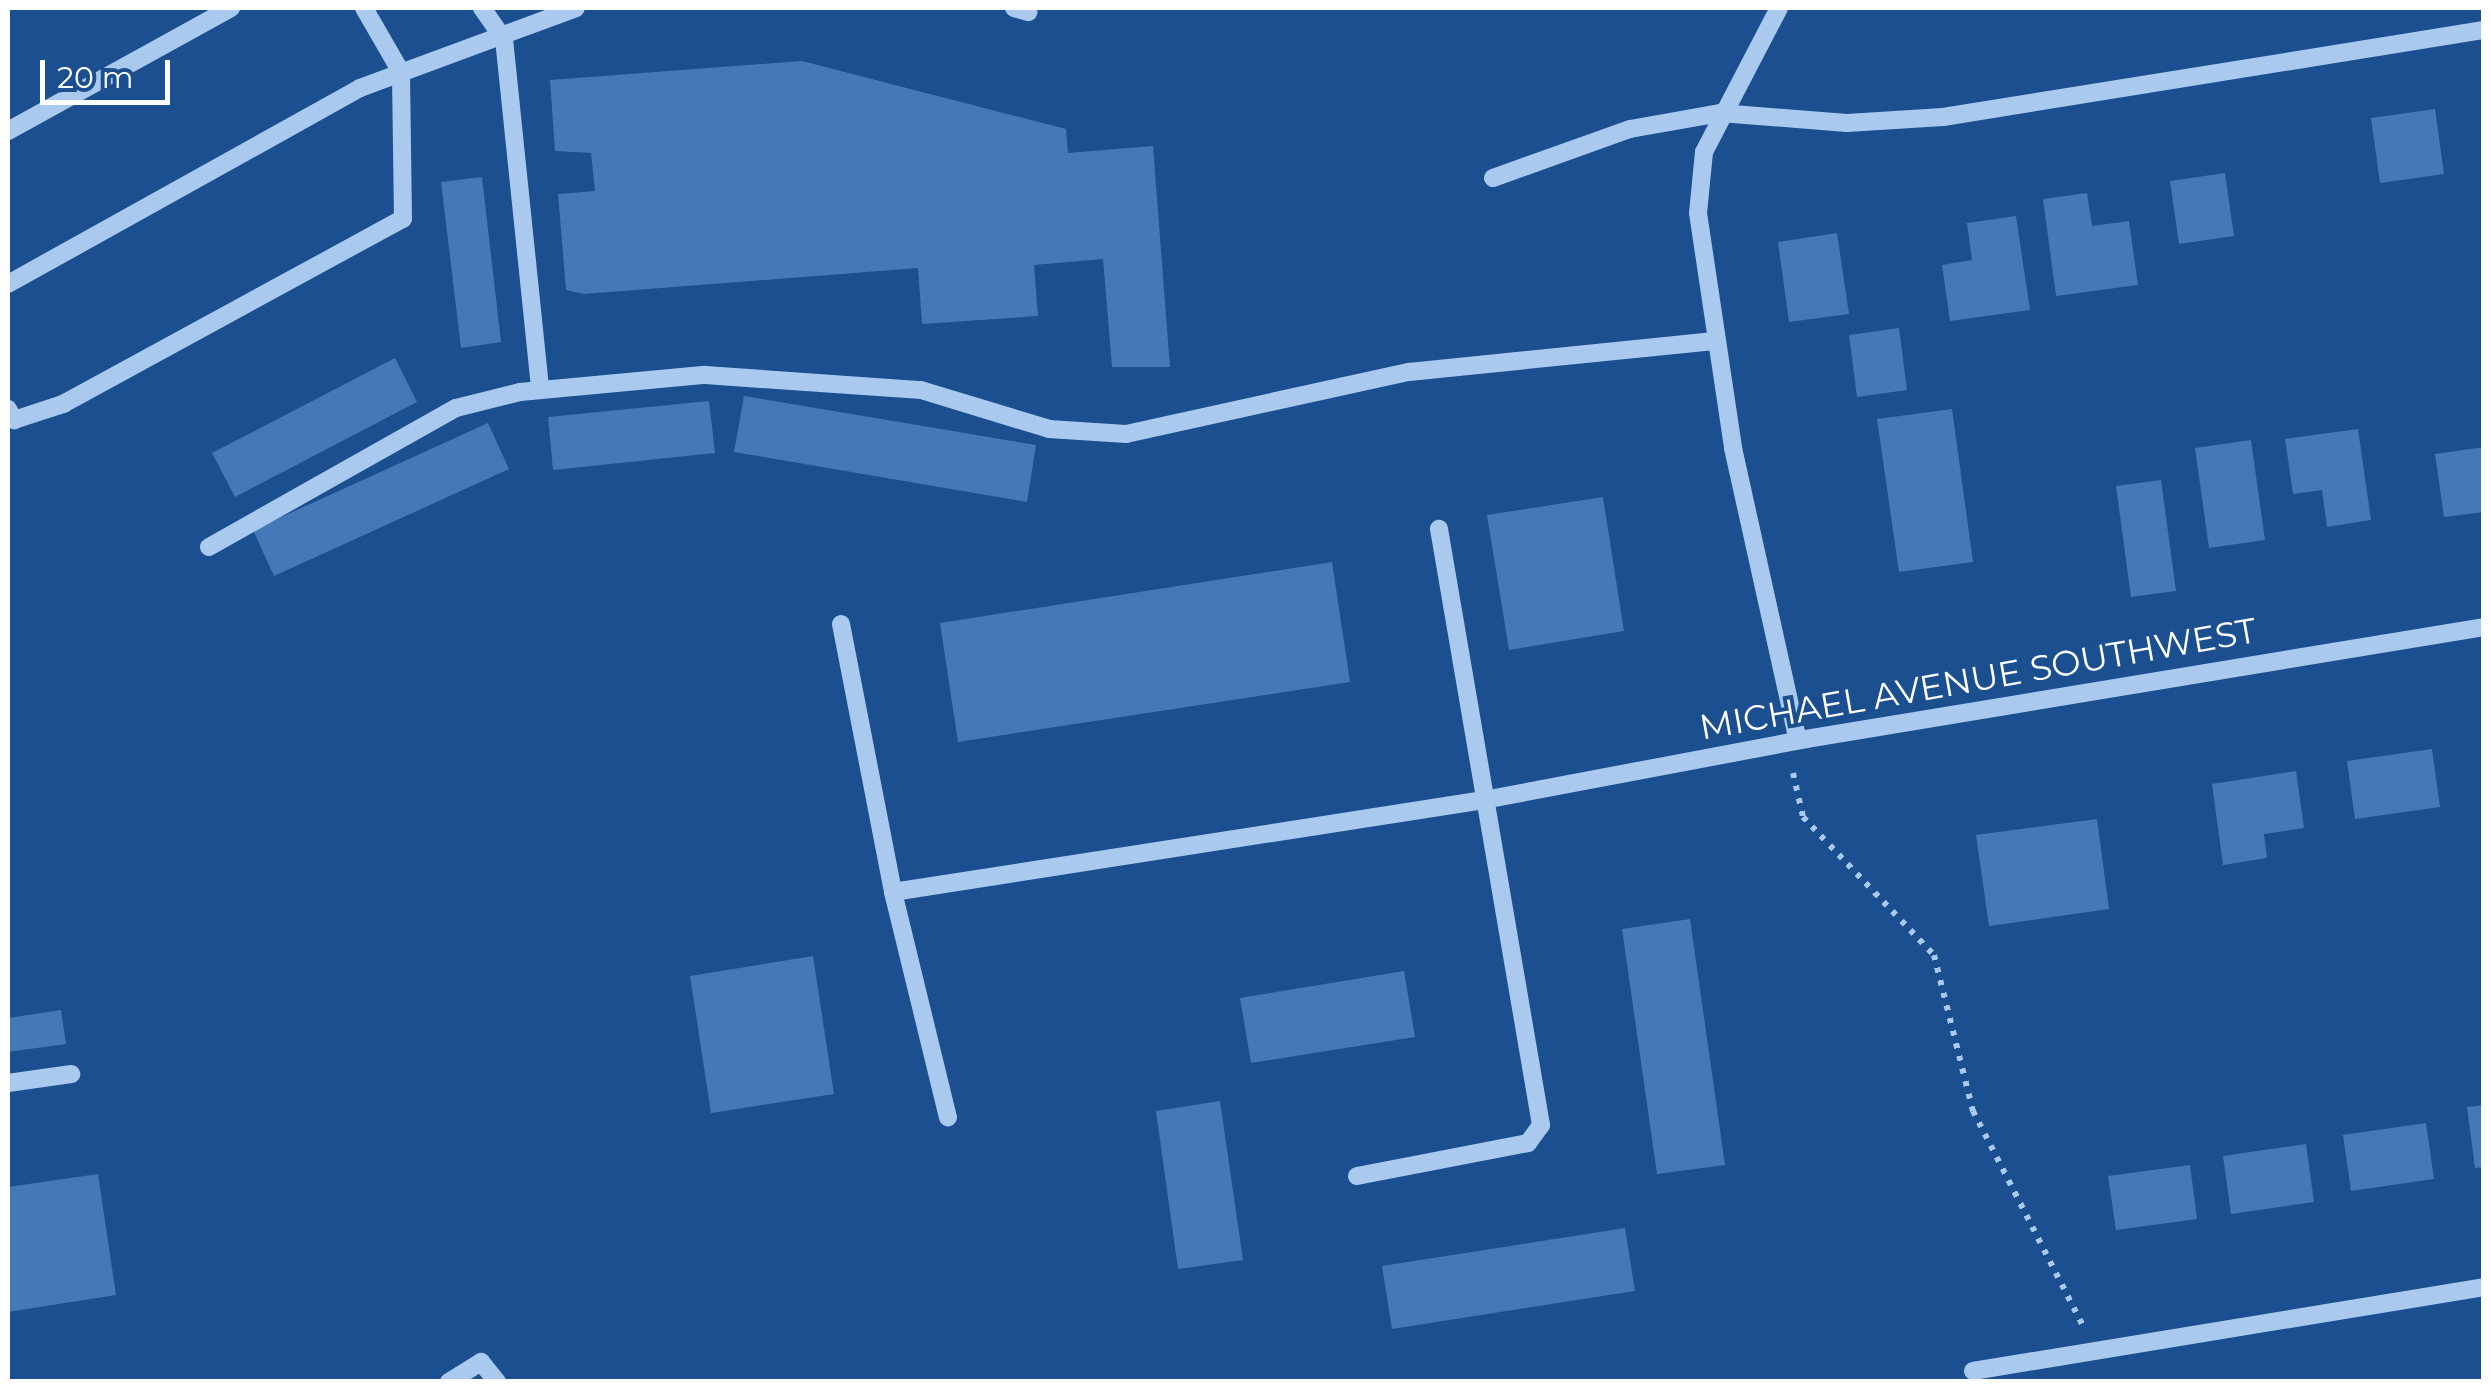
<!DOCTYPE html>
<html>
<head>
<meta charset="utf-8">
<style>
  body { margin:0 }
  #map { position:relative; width:2491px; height:1389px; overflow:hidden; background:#1b4f8f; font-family:Montserrat,sans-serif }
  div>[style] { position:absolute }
  .building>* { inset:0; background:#4478b7 }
  .path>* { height:6px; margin-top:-3px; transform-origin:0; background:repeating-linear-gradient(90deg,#a9c9ee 0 5px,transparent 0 13px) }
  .minor>* { height:18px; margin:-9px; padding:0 9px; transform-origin:9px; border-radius:9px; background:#a9c9ee }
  span { translate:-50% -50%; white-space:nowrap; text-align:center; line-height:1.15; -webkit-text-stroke:8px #1b4f8f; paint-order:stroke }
  .street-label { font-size:35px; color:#fff }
  .frame { position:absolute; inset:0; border:10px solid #fff; pointer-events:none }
  .scale { position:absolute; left:40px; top:60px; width:130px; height:45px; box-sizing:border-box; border:5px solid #fff; border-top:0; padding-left:12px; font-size:30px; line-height:35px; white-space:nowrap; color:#fff; -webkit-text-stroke:8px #1b4f8f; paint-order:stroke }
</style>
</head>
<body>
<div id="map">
  <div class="building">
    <div style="clip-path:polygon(802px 61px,1066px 129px,1068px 153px,1153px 146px,1170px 367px,1112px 367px,1103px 259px,1034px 265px,1038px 316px,922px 324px,918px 268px,584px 294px,566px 290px,558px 194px,595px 191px,591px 153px,555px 151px,550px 80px)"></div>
    <div style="clip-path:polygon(2435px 109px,2444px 174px,2380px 183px,2371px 118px)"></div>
    <div style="clip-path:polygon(2225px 173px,2234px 236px,2179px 244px,2170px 181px)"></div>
    <div style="clip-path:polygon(482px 177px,501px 342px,461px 348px,441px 182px)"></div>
    <div style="clip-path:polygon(2087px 193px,2092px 226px,2129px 221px,2138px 285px,2056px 296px,2043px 199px)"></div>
    <div style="clip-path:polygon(2016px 216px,2030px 310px,1950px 321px,1942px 265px,1972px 260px,1967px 223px)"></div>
    <div style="clip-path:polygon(1837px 233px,1849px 314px,1789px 322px,1778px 242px)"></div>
    <div style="clip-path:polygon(1899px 328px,1907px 390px,1857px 397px,1849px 335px)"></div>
    <div style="clip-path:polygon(395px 358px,417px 402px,235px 497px,212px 453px)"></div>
    <div style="clip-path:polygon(744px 396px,1036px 445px,1027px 502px,734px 452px)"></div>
    <div style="clip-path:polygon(709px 401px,715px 453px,553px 470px,548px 417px)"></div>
    <div style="clip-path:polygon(1952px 409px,1973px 562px,1899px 572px,1877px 419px)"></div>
    <div style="clip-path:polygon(488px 423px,509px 469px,274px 576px,253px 530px)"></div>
    <div style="clip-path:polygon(2358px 429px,2371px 520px,2327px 527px,2322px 490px,2293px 494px,2285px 439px)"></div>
    <div style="clip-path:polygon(2251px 440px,2265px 540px,2209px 548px,2195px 448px)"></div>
    <div style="clip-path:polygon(2484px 447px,2484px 512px,2444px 517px,2435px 454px)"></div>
    <div style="clip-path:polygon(2161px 480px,2176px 591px,2131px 597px,2116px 486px)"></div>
    <div style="clip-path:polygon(1603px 497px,1624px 631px,1509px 650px,1487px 515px)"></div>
    <div style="clip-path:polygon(1332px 562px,1350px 682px,958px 742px,940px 623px)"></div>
    <div style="clip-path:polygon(2432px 749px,2440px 807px,2355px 819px,2347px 761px)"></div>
    <div style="clip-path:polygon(2296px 771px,2304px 828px,2264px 834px,2267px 858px,2223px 865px,2212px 784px)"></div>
    <div style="clip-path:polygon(2097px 819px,2109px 909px,1989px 926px,1976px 835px)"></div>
    <div style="clip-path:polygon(1690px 919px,1725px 1165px,1657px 1174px,1622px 929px)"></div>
    <div style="clip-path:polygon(813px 956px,834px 1094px,711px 1113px,690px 976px)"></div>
    <div style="clip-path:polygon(1404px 971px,1415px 1037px,1251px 1063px,1240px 998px)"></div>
    <div style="clip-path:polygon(61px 1010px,66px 1044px,8px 1052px,8px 1018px)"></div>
    <div style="clip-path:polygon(1220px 1101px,1243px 1260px,1178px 1269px,1156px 1111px)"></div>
    <div style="clip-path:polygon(2484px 1105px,2484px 1167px,2475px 1168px,2467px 1107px)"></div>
    <div style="clip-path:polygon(2426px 1123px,2434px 1179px,2351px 1191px,2343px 1135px)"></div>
    <div style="clip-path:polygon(2306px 1144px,2314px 1202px,2231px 1214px,2223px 1156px)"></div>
    <div style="clip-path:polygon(2190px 1165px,2197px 1219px,2116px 1230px,2108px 1176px)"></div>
    <div style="clip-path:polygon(98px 1174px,116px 1295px,8px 1312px,8px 1187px)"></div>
    <div style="clip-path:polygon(1625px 1228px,1635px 1291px,1392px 1329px,1382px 1266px)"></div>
  </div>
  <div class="path">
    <div style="left:1793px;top:773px;width:45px;rotate:77.2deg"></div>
    <div style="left:1803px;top:817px;width:190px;rotate:46.5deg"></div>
    <div style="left:1934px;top:955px;width:161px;rotate:76deg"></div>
    <div style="left:1973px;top:1111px;width:242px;rotate:62.9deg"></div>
  </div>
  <div class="minor">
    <div style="left:482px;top:8px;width:38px;rotate:55deg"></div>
    <div style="left:504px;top:39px;width:353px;rotate:84.1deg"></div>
    <div style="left:1014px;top:8px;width:15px;rotate:16deg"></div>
    <div style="left:1779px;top:8px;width:162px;rotate:117.5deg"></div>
    <div style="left:1704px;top:152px;width:61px;rotate:95.6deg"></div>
    <div style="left:1698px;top:213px;width:238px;rotate:81.5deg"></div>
    <div style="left:1733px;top:448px;width:299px;rotate:77.5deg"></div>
    <div style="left:8px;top:131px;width:255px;rotate:-28.9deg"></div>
    <div style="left:1493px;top:178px;width:145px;rotate:-19.7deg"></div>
    <div style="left:1630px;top:129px;width:91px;rotate:-10.1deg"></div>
    <div style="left:1720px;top:113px;width:127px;rotate:4.5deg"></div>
    <div style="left:1847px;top:123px;width:96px;rotate:-3.6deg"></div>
    <div style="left:1943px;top:117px;width:548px;rotate:-9.14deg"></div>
    <div style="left:8px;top:284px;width:403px;rotate:-29.1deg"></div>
    <div style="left:360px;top:88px;width:230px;rotate:-20.3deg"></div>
    <div style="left:8px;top:409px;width:13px;rotate:61deg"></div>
    <div style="left:14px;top:420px;width:52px;rotate:-18.1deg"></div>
    <div style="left:63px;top:404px;width:387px;rotate:-28.6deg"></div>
    <div style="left:403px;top:219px;width:147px;rotate:-90.8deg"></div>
    <div style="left:401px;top:72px;width:74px;rotate:-120deg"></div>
    <div style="left:209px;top:547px;width:283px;rotate:-29.4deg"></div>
    <div style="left:456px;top:408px;width:66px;rotate:-14deg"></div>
    <div style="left:520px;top:392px;width:186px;rotate:-5.3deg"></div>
    <div style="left:705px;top:375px;width:217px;rotate:4deg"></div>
    <div style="left:921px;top:390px;width:134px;rotate:16.9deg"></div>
    <div style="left:1049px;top:429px;width:77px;rotate:3.7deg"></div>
    <div style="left:1126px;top:434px;width:290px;rotate:-12.4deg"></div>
    <div style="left:1409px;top:372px;width:307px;rotate:-5.8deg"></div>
    <div style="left:841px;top:624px;width:273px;rotate:79deg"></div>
    <div style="left:893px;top:892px;width:232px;rotate:76.3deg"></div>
    <div style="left:893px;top:892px;width:598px;rotate:-8.85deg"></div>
    <div style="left:1484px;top:800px;width:328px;rotate:-10.7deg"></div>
    <div style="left:1806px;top:739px;width:687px;rotate:-9.38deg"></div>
    <div style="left:8px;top:1083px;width:64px;rotate:-8.1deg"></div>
    <div style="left:1357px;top:1176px;width:174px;rotate:-10.9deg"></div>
    <div style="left:1528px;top:1143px;width:22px;rotate:-54deg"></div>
    <div style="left:1541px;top:1125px;width:605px;rotate:-99.71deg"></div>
    <div style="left:1973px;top:1371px;width:518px;rotate:-9.33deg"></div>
    <div style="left:449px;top:1382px;width:38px;rotate:-32deg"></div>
    <div style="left:481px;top:1362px;width:26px;rotate:51deg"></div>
  </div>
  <div class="street-label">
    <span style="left:1978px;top:679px;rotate:-10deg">MICHAEL AVENUE SOUTHWEST</span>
  </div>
  <div class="frame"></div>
  <div class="scale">20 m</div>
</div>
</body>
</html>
